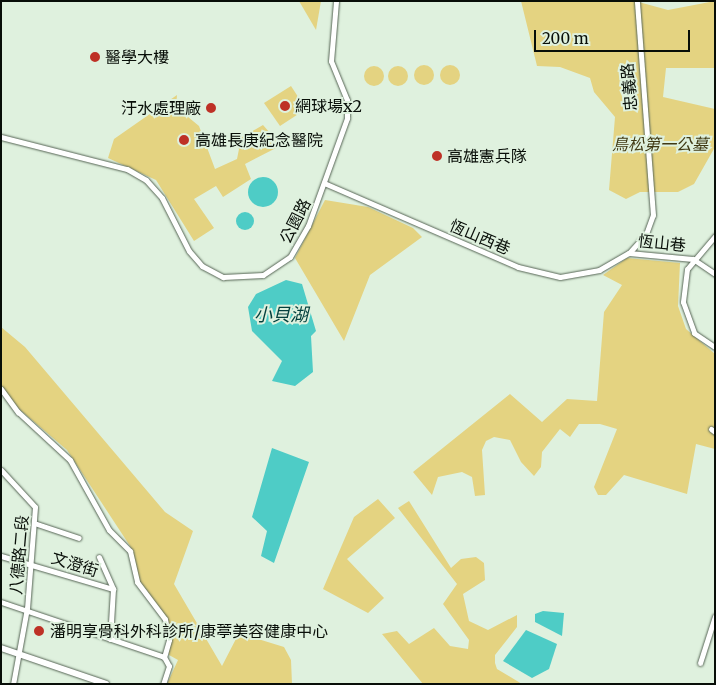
<!DOCTYPE html>
<html>
<head>
<meta charset="utf-8">
<style>
  body { margin:0 }
  #map { position:relative; width:716px; height:685px; overflow:hidden; background:#dff1de; font-family:Merriweather,"Noto Sans TC",serif }
  div>[style] { position:absolute }
  .green>* { inset:0; background:#e4d381 }
  .round { border-radius:50% }
  .water>* { inset:0; background:#4eccc6 }
  .roads { filter:drop-shadow(0 0 1px #566555) drop-shadow(0 0 1px #566555) }
  .minor>* { height:5px; margin:-2.5px; padding:0 2.5px; transform-origin:2.5px; border-radius:2.5px; background:#fff }
  .tertiary>* { height:6px; margin:-3px; padding:0 3px; transform-origin:3px; border-radius:3px; background:#fff }
  .dots>* { width:14px; height:14px; translate:-50% -50%; box-sizing:border-box; border:2px solid #dff1de; border-radius:50% }
  span { translate:-50% -50%; white-space:nowrap; text-align:center; line-height:1.15; -webkit-text-stroke:4px #dff1de; paint-order:stroke }
  .poi-label { font-size:16px; color:#080e08 }
  .left { translate:0 -50%; text-align:left }
  .right { translate:-100% -50%; text-align:right }
  .street-label { font-size:16px; color:#080e08 }
  .park-label { font-size:16px; color:#403913; font-style:italic }
  .water-label { font-size:18px; color:#023f3c; font-style:italic }
  .frame { position:absolute; inset:0; border:2px solid #080e08; pointer-events:none }
  .scale { position:absolute; left:534px; top:30px; width:156px; height:22px; box-sizing:border-box; border:2px solid #080e08; border-top:0; padding-left:6px; font-size:15px; line-height:18px; white-space:nowrap; color:#080e08; -webkit-text-stroke:4px #dff1de; paint-order:stroke }
</style>
</head>
<body>
<div id="map">
  <div class="green">
    <div style="clip-path:polygon(299px 1px,321px 1px,316px 30px)"></div>
    <div style="clip-path:polygon(521px 1px,635px 1px,668px 10px,715px 1px,715px 68px,666px 68px,663px 97px,715px 109px,715px 147px,694px 184px,678px 192px,640px 192px,626px 199px,609px 190px,615px 117px,594px 92px,590px 78px,560px 67px,537px 66px)"></div>
    <div class="round" style="left:414px;top:65px;width:20px;height:20px"></div>
    <div class="round" style="left:440px;top:65px;width:20px;height:20px"></div>
    <div class="round" style="left:388px;top:66px;width:20px;height:20px"></div>
    <div class="round" style="left:364px;top:66px;width:20px;height:20px"></div>
    <div style="clip-path:polygon(291px 86px,306px 109px,280px 126px,264px 103px)"></div>
    <div style="clip-path:polygon(177px 95px,176px 107px,199px 126px,215px 169px,237px 159px,239px 149px,235px 141px,263px 125px,277px 141px,276px 148px,245px 164px,251px 179px,223px 197px,216px 186px,194px 199px,214px 228px,194px 241px,156px 180px,108px 158px,114px 139px)"></div>
    <div style="clip-path:polygon(325px 200px,368px 207px,413px 228px,422px 237px,370px 275px,344px 341px,295px 258px)"></div>
    <div style="clip-path:polygon(627px 258px,680px 263px,678px 306px,686px 329px,715px 354px,715px 449px,696px 444px,687px 494px,624px 475px,606px 495px,598px 495px,594px 487px,617px 429px,600px 424px,579px 424px,570px 437px,560px 429px,542px 452px,541px 467px,534px 476px,521px 462px,510px 440px,494px 437px,486px 441px,482px 450px,485px 495px,475px 496px,472px 477px,462px 472px,438px 477px,432px 495px,413px 472px,510px 394px,542px 422px,567px 399px,597px 401px,604px 312px,622px 285px,603px 275px)"></div>
    <div style="clip-path:polygon(1px 327px,25px 347px,165px 512px,193px 531px,174px 584px,222px 666px,239px 633px,284px 647px,291px 660px,292px 684px,167px 684px,178px 660px,169px 655px,167px 619px,140px 582px,130px 546px,67px 450px,19px 409px,1px 385px)"></div>
    <div style="clip-path:polygon(378px 499px,395px 518px,347px 559px,384px 598px,368px 613px,323px 589px,354px 517px)"></div>
    <div style="clip-path:polygon(409px 501px,451px 568px,461px 559px,476px 557px,484px 563px,485px 580px,463px 594px,469px 621px,488px 630px,517px 615px,517px 627px,495px 655px,495px 663px,497px 669px,522px 684px,423px 684px,382px 634px,397px 631px,409px 644px,434px 628px,450px 646px,468px 649px,469px 640px,443px 604px,457px 584px,398px 508px)"></div>
  </div>
  <div class="water">
    <div class="round" style="left:248px;top:177px;width:30px;height:30px"></div>
    <div class="round" style="left:236px;top:212px;width:18px;height:18px"></div>
    <div style="clip-path:polygon(286px 280px,302px 284px,316px 331px,311px 336px,313px 372px,295px 386px,272px 381px,282px 361px,252px 331px,248px 307px,256px 294px)"></div>
    <div style="clip-path:polygon(272px 448px,309px 462px,274px 563px,261px 556px,267px 531px,252px 517px)"></div>
    <div style="clip-path:polygon(543px 611px,564px 613px,562px 636px,535px 622px,535px 614px)"></div>
    <div style="clip-path:polygon(526px 630px,557px 644px,549px 669px,532px 678px,503px 661px)"></div>
  </div>
  <div class="roads">
    <div class="minor">
      <div style="left:1px;top:137px;width:130px;rotate:14.3deg"></div>
      <div style="left:127px;top:169px;width:22px;rotate:30deg"></div>
      <div style="left:146px;top:180px;width:24px;rotate:48deg"></div>
      <div style="left:162px;top:198px;width:59px;rotate:63deg"></div>
      <div style="left:189px;top:251px;width:20px;rotate:49deg"></div>
      <div style="left:202px;top:266px;width:24px;rotate:28deg"></div>
      <div style="left:223px;top:277px;width:40px;rotate:-2.9deg"></div>
      <div style="left:263px;top:275px;width:32px;rotate:-34deg"></div>
      <div style="left:290px;top:257px;width:36px;rotate:-60deg"></div>
      <div style="left:308px;top:226px;width:115px;rotate:-70.1deg"></div>
      <div style="left:347px;top:118px;width:18px;rotate:-90deg"></div>
      <div style="left:347px;top:100px;width:42px;rotate:-112.3deg"></div>
      <div style="left:331px;top:61px;width:60px;rotate:-85.2deg"></div>
      <div style="left:324px;top:183px;width:211px;rotate:23.4deg"></div>
      <div style="left:518px;top:267px;width:43px;rotate:13.4deg"></div>
      <div style="left:560px;top:277px;width:40px;rotate:-10deg"></div>
      <div style="left:599px;top:270px;width:34px;rotate:-30deg"></div>
      <div style="left:629px;top:253px;width:25px;rotate:-48deg"></div>
      <div style="left:646px;top:234px;width:20px;rotate:-70deg"></div>
      <div style="left:653px;top:215px;width:215px;rotate:-94.3deg"></div>
      <div style="left:715px;top:236px;width:43px;rotate:130.3deg"></div>
      <div style="left:687px;top:269px;width:33px;rotate:97deg"></div>
      <div style="left:683px;top:302px;width:33px;rotate:70deg"></div>
      <div style="left:694px;top:333px;width:25px;rotate:34deg"></div>
      <div style="left:629px;top:253px;width:64px;rotate:5.4deg"></div>
      <div style="left:693px;top:259px;width:27px;rotate:34deg"></div>
      <div style="left:1px;top:389px;width:29px;rotate:54deg"></div>
      <div style="left:18px;top:412px;width:71px;rotate:42.7deg"></div>
      <div style="left:70px;top:460px;width:80px;rotate:60.9deg"></div>
      <div style="left:109px;top:530px;width:30px;rotate:45deg"></div>
      <div style="left:130px;top:551px;width:32px;rotate:77deg"></div>
      <div style="left:137px;top:582px;width:46px;rotate:52.9deg"></div>
      <div style="left:165px;top:619px;width:21px;rotate:79deg"></div>
      <div style="left:169px;top:640px;width:18px;rotate:106deg"></div>
      <div style="left:711px;top:429px;width:5px;rotate:37deg"></div>
      <div style="left:1px;top:470px;width:50px;rotate:47.4deg"></div>
      <div style="left:35px;top:507px;width:101px;rotate:94.5deg"></div>
      <div style="left:27px;top:608px;width:77px;rotate:100.4deg"></div>
      <div style="left:34px;top:523px;width:47px;rotate:18.4deg"></div>
      <div style="left:1px;top:556px;width:117px;rotate:16.4deg"></div>
      <div style="left:99px;top:557px;width:35px;rotate:66deg"></div>
      <div style="left:113px;top:589px;width:50px;rotate:93.4deg"></div>
      <div style="left:1px;top:602px;width:172px;rotate:18.6deg"></div>
      <div style="left:164px;top:657px;width:10px;rotate:61deg"></div>
      <div style="left:169px;top:666px;width:19px;rotate:108deg"></div>
      <div style="left:700px;top:663px;width:49px;rotate:-72.3deg"></div>
    </div>
    <div class="tertiary">
      <div style="left:1px;top:648px;width:111px;rotate:18.9deg"></div>
    </div>
  </div>
  <div class="dots">
    <div style="left:95px;top:57px;background:#be3126"></div>
    <div style="left:285px;top:106px;background:#be3126"></div>
    <div style="left:211px;top:108px;background:#be3126"></div>
    <div style="left:184px;top:140px;background:#be3126"></div>
    <div style="left:437px;top:156px;background:#be3126"></div>
    <div style="left:39px;top:631px;background:#be3126"></div>
  </div>
  <div class="poi-label">
    <span class="left" style="left:105px;top:57px">醫學大樓</span>
    <span class="left" style="left:295px;top:106px">網球場x2</span>
    <span class="right" style="left:201px;top:108px">汙水處理廠</span>
    <span class="left" style="left:195px;top:140px">高雄長庚紀念醫院</span>
    <span class="left" style="left:447px;top:156px">高雄憲兵隊</span>
    <span class="left" style="left:50px;top:631px">潘明享骨科外科診所/康葶美容健康中心</span>
  </div>
  <div class="street-label">
    <span style="left:629px;top:87px;rotate:-95deg">忠義路</span>
    <span style="left:295px;top:221px;rotate:-63deg">公園路</span>
    <span style="left:480px;top:237px;rotate:23deg">恆山西巷</span>
    <span style="left:662px;top:243px;rotate:6deg">恆山巷</span>
    <span style="left:19px;top:555px;rotate:-85deg">八德路二段</span>
    <span style="left:75px;top:564px;rotate:17deg">文澄街</span>
  </div>
  <div class="park-label">
    <span style="left:660px;top:144px">鳥松第一公墓</span>
  </div>
  <div class="water-label">
    <span style="left:281px;top:315px">小貝湖</span>
  </div>
  <div class="frame"></div>
  <div class="scale">200 m</div>
</div>
</body>
</html>
